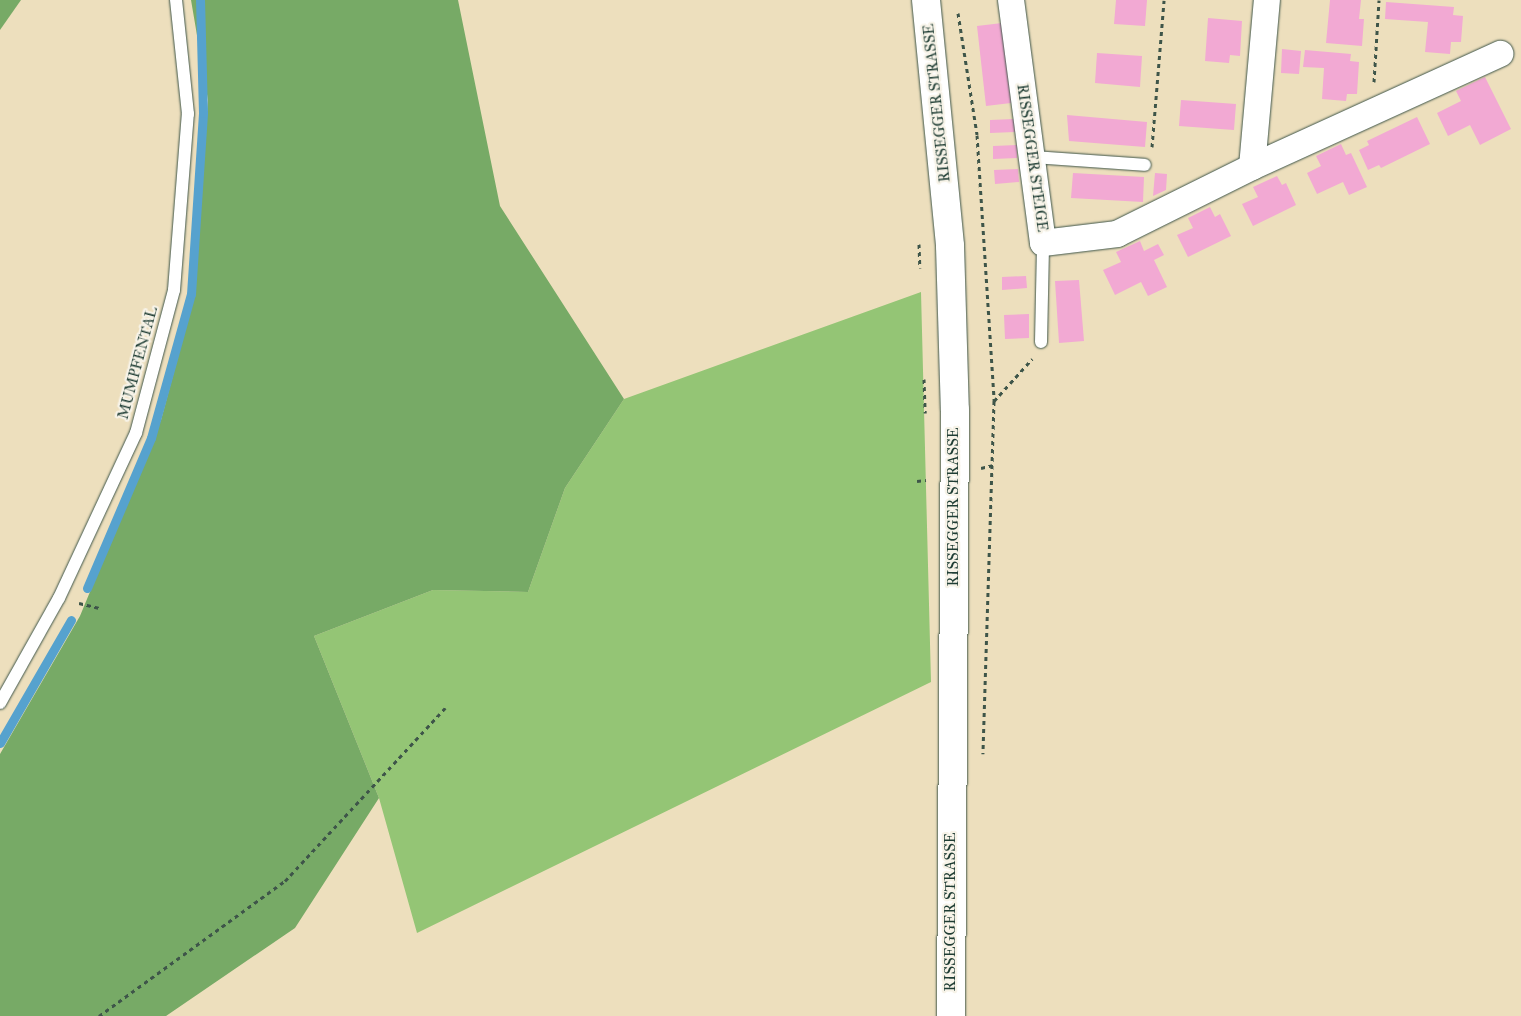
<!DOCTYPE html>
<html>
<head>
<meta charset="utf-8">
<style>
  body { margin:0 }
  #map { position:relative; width:1521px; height:1016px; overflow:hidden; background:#eddfbd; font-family:"IM FELL Great Primer",serif }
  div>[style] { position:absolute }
  .green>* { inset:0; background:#94c575 }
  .forest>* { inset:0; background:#7a6 }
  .stream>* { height:9px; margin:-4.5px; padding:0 4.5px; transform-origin:4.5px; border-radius:4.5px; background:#56a2ce }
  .building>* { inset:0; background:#f2a9d3 }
  .path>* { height:3px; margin-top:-1.5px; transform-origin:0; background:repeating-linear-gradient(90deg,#3e5549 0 4px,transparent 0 8px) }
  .roads { filter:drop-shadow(0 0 1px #3e5549) drop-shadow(0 0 1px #3e5549) }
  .lane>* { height:12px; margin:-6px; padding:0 6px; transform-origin:6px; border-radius:6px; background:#fff }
  .street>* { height:26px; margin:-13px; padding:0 13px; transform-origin:13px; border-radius:13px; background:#fff }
  .secondary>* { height:28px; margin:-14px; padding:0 14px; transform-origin:14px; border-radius:14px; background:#fff }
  span { translate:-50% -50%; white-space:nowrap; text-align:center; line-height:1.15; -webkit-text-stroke:4.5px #f7f3e8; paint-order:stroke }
  .street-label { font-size:15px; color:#1f3d34 }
</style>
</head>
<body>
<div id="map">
  <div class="green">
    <div style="clip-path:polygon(921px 292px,931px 682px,417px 933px,379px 798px,314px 636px,433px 590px,528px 592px,565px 488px,624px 399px)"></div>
  </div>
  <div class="forest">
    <div style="clip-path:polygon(0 0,21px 0,0 30px)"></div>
    <div style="clip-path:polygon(191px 0,458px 0,500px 206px,624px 399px,565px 488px,528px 592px,433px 590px,314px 636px,379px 798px,295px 928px,166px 1016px,0 1016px,0 754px,80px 616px,161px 420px,194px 297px,208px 100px)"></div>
  </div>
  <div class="stream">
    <div style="left:87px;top:588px;width:163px;rotate:-66.9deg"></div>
    <div style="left:151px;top:438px;width:149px;rotate:-74.5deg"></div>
    <div style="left:191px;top:294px;width:181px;rotate:-86.2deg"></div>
    <div style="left:203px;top:113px;width:113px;rotate:-91.5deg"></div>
    <div style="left:0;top:743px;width:142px;rotate:-60deg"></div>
  </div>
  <div class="building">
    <div style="clip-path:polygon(1116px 0,1147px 0,1145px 26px,1114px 24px)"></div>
    <div style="clip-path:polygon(1330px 0,1361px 0,1359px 19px,1364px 19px,1362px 46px,1326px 43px)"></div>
    <div style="clip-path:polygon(1386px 2px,1454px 7px,1453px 15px,1463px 16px,1461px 42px,1451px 42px,1450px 54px,1425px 52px,1428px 22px,1385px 19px)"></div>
    <div style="clip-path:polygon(1208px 18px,1242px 21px,1240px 56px,1230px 55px,1229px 63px,1205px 61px)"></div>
    <div style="clip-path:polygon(1002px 23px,1011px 103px,986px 106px,977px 26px)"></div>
    <div style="clip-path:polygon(1282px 49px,1301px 51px,1299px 74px,1281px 73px)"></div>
    <div style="clip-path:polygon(1305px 50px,1351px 54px,1350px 61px,1359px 62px,1357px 94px,1347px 94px,1346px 101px,1322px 99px,1324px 68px,1303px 67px)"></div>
    <div style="clip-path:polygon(1097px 53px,1142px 56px,1140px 87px,1095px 83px)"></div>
    <div style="clip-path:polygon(1485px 77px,1511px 129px,1480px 145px,1470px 125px,1448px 136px,1437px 113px,1461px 101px,1456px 91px)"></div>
    <div style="clip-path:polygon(1181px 100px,1236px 104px,1234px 130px,1179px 126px)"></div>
    <div style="clip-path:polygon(1067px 115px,1147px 122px,1145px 147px,1069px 141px)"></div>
    <div style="clip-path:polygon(1417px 117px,1430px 144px,1381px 168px,1379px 165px,1368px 170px,1359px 150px,1369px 145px,1367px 141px)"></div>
    <div style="clip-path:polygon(1014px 119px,1015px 132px,990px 133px,990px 120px)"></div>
    <div style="clip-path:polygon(1341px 144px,1346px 155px,1351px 153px,1367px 187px,1349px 195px,1343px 182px,1317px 194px,1307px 173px,1321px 166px,1316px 156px)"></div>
    <div style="clip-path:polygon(1017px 145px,1017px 158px,993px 159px,993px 146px)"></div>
    <div style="clip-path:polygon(1018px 169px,1019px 182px,995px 184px,994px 170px)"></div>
    <div style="clip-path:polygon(1073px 173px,1144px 177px,1143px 202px,1071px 198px)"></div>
    <div style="clip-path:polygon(1155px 173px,1167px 174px,1166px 190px,1153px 196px)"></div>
    <div style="clip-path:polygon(1277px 176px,1282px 185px,1286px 183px,1296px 205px,1253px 226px,1242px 204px,1258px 197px,1253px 187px)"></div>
    <div style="clip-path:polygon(1210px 207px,1215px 217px,1220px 214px,1231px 236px,1188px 257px,1177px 235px,1193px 228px,1188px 218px)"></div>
    <div style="clip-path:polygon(1140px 241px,1144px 251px,1158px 244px,1164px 255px,1154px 260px,1167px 287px,1148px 296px,1141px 282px,1115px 295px,1103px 270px,1121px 262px,1116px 252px)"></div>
    <div style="clip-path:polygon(1026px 276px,1027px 288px,1002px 290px,1002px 277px)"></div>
    <div style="clip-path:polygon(1079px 280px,1084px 341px,1059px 343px,1055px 281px)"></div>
    <div style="clip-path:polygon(1029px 314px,1029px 338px,1005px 339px,1004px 315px)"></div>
  </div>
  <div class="path">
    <div style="left:958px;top:13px;width:123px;rotate:81.1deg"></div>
    <div style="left:977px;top:135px;width:267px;rotate:86.3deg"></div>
    <div style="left:994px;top:401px;width:353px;rotate:91.8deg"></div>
    <div style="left:1374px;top:82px;width:82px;rotate:-86.5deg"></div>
    <div style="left:1152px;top:147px;width:147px;rotate:-85.3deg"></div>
    <div style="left:919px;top:244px;width:24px;rotate:88deg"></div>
    <div style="left:924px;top:379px;width:34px;rotate:88deg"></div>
    <div style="left:994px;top:401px;width:57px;rotate:-47.9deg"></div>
    <div style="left:981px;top:468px;width:12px;rotate:-14deg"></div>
    <div style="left:917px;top:481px;width:9px;rotate:-6deg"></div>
    <div style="left:79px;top:603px;width:21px;rotate:14deg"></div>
    <div style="left:99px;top:1016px;width:230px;rotate:-36deg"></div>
    <div style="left:285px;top:881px;width:236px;rotate:-47.2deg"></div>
  </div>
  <div class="roads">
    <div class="lane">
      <div style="left:1032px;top:157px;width:113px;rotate:4deg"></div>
      <div style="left:1041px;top:342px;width:99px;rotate:-88.8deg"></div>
      <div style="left:0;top:703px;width:120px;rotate:-60.7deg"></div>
      <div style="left:59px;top:598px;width:182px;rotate:-65deg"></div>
      <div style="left:136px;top:433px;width:148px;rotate:-75.1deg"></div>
      <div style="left:174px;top:290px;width:177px;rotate:-85.5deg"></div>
      <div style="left:188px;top:114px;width:115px;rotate:-96deg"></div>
    </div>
    <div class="street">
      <div style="left:1011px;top:0;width:245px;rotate:82.5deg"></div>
      <div style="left:1043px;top:243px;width:75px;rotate:-6.9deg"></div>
      <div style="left:1117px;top:234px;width:151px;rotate:-26.4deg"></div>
      <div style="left:1252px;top:167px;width:168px;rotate:-84.9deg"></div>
      <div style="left:1252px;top:167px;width:273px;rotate:-24.5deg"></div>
    </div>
    <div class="secondary">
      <div style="left:926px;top:0;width:247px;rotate:84.4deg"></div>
      <div style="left:950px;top:246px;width:164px;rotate:88.3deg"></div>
      <div style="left:955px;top:410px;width:606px;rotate:90.38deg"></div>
    </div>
  </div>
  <div class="street-label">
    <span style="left:937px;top:103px;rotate:-96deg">RISSEGGER STRASSE</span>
    <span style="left:1032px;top:158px;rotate:82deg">RISSEGGER STEIGE</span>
    <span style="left:138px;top:363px;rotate:-75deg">MUMPFENTAL</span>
    <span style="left:954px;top:507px;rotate:-90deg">RISSEGGER STRASSE</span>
    <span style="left:951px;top:912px;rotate:-90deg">RISSEGGER STRASSE</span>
  </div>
</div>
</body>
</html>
